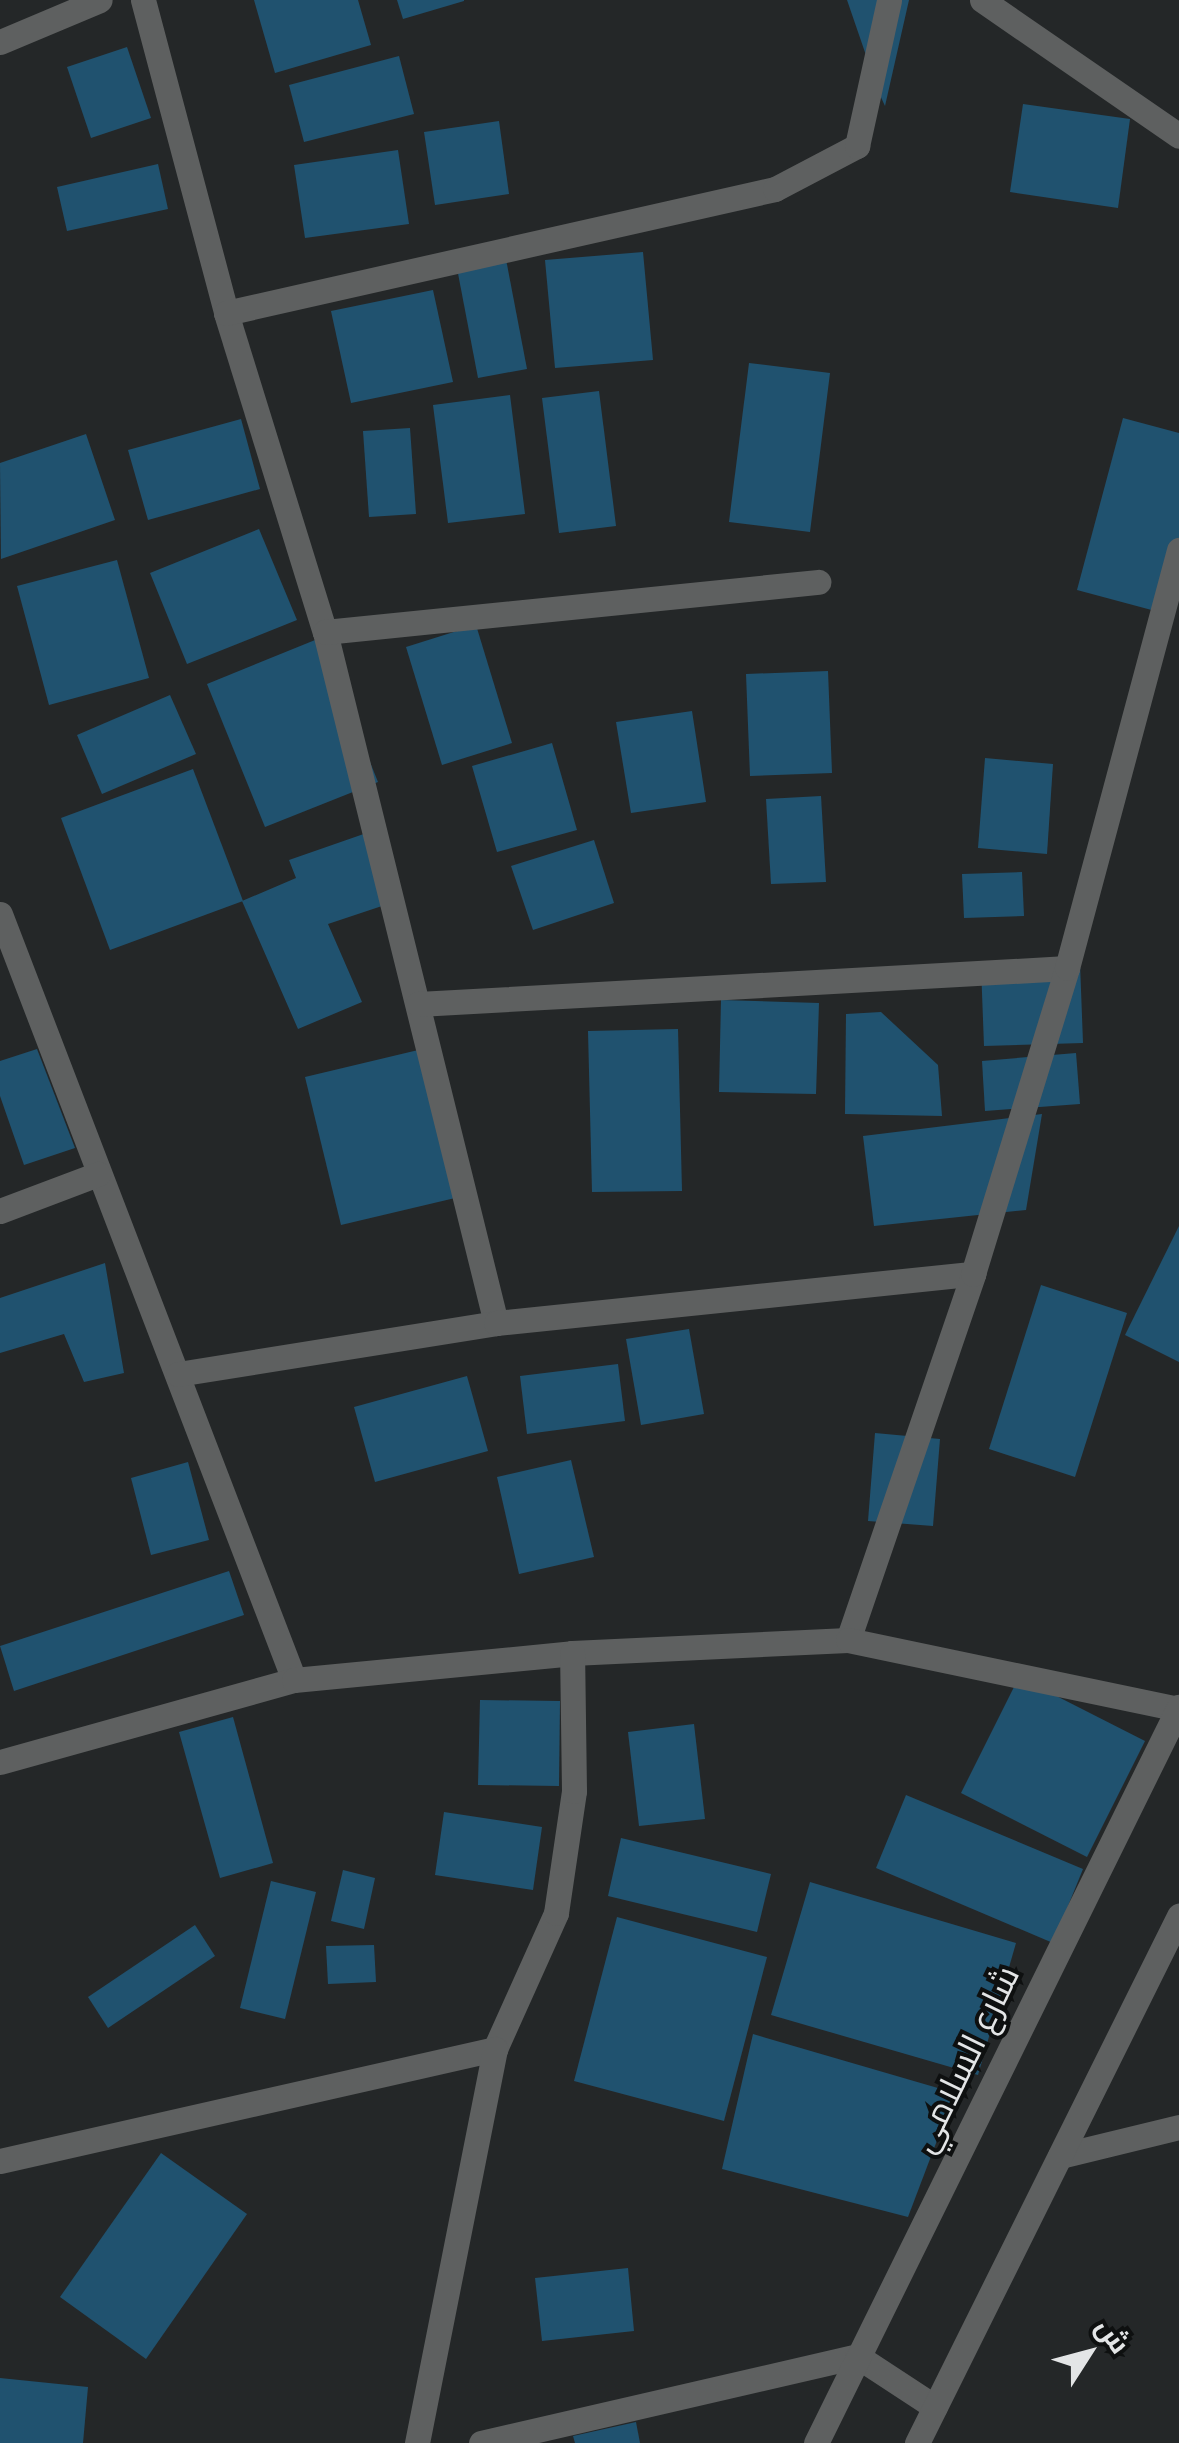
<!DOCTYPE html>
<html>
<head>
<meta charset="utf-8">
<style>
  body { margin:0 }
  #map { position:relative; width:1179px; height:2443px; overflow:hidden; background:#242728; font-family:Figtree,Cairo,sans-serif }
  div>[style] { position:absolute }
  .building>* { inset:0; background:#20526f }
  .minor>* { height:25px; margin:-12.5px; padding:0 12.5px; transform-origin:12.5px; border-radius:12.5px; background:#5e6060 }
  span { translate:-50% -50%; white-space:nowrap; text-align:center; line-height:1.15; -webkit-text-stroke:8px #0e1010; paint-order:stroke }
  .street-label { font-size:35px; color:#e3e5e6 }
  .north { position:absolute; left:1039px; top:2303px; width:100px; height:100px; -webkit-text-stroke:8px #0e1010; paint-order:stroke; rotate:54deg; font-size:28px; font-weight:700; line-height:40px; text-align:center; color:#e3e5e6 }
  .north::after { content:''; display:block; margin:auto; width:35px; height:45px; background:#e3e5e6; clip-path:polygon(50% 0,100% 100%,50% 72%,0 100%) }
</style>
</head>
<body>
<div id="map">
  <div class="building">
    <div style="clip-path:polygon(254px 0,358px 0,371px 45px,275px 73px)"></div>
    <div style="clip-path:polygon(397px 0,464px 0,464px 1px,403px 19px)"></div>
    <div style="clip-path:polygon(847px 0,909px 0,885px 106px,879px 93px)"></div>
    <div style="clip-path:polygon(127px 47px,151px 118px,91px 138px,67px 67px)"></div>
    <div style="clip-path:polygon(399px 56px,414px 114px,304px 142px,289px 85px)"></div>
    <div style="clip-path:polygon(1023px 104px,1130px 119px,1118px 208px,1010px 192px)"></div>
    <div style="clip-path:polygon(499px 121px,509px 194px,435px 205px,424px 132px)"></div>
    <div style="clip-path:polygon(398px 150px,409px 224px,305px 238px,294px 165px)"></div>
    <div style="clip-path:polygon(158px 164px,168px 209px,67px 231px,57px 187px)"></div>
    <div style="clip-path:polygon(643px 252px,653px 360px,555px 368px,545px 260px)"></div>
    <div style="clip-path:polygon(505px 254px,527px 369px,478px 378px,456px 263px)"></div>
    <div style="clip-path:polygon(433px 290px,453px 382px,351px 403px,331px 311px)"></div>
    <div style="clip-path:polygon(749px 363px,830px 373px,810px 532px,729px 522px)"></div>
    <div style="clip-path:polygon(599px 391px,616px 526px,559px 533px,542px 398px)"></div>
    <div style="clip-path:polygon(510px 395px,525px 514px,448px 523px,433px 405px)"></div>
    <div style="clip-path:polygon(1123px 418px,1179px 433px,1179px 538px,1159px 612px,1077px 590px)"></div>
    <div style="clip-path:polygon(241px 419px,260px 489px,148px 520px,128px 450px)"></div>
    <div style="clip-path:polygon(410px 428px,416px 514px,369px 517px,363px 431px)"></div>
    <div style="clip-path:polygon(86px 434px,115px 520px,1px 559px,0 463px)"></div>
    <div style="clip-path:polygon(259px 529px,297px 620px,187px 664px,150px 573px)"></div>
    <div style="clip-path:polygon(117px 560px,149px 678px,49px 705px,17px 586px)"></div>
    <div style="clip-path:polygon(476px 625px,512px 743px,442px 765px,406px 647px)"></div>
    <div style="clip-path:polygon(320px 638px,378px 782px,265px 827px,207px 684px)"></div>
    <div style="clip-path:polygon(828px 671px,832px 773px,750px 776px,746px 674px)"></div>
    <div style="clip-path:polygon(170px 695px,196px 754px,102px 794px,77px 735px)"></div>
    <div style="clip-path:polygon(692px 711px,706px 802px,631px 813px,616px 722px)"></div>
    <div style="clip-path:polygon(552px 743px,577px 830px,497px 852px,472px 766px)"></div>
    <div style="clip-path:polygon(985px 758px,1053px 764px,1047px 854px,978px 848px)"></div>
    <div style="clip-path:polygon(193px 769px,243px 901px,110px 950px,61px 818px)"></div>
    <div style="clip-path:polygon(821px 796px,826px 882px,771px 884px,766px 799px)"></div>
    <div style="clip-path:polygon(378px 829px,403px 899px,328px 924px,362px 1002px,298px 1029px,242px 901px,296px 878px,289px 860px)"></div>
    <div style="clip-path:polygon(594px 840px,614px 903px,533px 930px,511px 866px)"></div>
    <div style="clip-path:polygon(1022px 872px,1024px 916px,964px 918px,962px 874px)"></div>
    <div style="clip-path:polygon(1080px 963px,1083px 1043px,984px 1046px,981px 966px)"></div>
    <div style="clip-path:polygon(721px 1000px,819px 1003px,816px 1094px,719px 1092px)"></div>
    <div style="clip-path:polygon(881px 1012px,938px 1065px,942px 1116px,845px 1114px,846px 1014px)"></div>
    <div style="clip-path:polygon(678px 1029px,682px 1191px,592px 1192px,588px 1031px)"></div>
    <div style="clip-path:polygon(435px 1046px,472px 1194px,341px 1225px,305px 1077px)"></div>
    <div style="clip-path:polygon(37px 1049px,75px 1148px,24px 1165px,0 1096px,0 1061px)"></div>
    <div style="clip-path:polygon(1076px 1053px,1080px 1104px,985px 1111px,982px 1061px)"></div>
    <div style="clip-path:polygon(1042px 1114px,1026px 1210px,874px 1226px,863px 1136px)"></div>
    <div style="clip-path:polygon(1179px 1226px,1179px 1362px,1125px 1335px)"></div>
    <div style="clip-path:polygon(105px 1263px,124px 1373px,84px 1382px,64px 1334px,0 1353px,0 1298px)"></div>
    <div style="clip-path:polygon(1041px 1285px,1127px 1313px,1075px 1477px,989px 1449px)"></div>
    <div style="clip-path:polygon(689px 1329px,704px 1414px,641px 1425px,626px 1339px)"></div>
    <div style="clip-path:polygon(618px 1364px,625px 1421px,527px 1434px,520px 1376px)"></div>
    <div style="clip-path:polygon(467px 1376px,488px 1451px,375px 1482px,354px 1407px)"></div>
    <div style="clip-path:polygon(875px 1433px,940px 1439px,933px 1526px,868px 1521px)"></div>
    <div style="clip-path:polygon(571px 1460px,594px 1557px,519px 1574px,497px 1477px)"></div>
    <div style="clip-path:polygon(188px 1462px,209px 1540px,151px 1555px,131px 1478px)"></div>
    <div style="clip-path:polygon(229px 1571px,244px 1615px,14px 1691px,0 1646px)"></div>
    <div style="clip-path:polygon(1019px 1677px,1145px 1741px,1087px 1857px,961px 1793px)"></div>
    <div style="clip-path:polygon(480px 1700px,560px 1701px,559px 1786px,478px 1785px)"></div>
    <div style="clip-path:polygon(233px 1717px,273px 1863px,220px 1878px,179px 1732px)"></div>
    <div style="clip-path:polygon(694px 1724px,705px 1819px,639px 1826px,628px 1732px)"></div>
    <div style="clip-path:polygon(906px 1795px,1083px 1869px,1053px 1943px,876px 1868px)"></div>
    <div style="clip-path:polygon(444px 1812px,542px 1827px,533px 1890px,435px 1875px)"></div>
    <div style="clip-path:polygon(621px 1838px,771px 1874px,757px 1932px,608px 1896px)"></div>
    <div style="clip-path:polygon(343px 1870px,375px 1878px,364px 1929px,331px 1921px)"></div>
    <div style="clip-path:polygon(271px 1881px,316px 1892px,285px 2019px,240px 2008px)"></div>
    <div style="clip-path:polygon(810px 1882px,1016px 1943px,978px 2075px,771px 2015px)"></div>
    <div style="clip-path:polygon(617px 1917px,767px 1957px,724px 2121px,574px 2081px)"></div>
    <div style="clip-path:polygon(195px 1925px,215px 1956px,108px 2028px,88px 1997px)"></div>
    <div style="clip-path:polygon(374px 1945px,376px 1982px,328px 1984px,326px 1946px)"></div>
    <div style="clip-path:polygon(753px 2034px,955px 2093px,908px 2217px,722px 2169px)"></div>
    <div style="clip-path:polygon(161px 2153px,247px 2214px,146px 2359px,60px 2297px)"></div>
    <div style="clip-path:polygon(628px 2268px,634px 2331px,542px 2341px,535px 2278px)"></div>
    <div style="clip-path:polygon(0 2378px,88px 2387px,83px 2443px,0 2443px)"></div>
    <div style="clip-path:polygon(636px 2422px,640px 2443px,575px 2443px,573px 2436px)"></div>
  </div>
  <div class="minor">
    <div style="left:143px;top:0;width:324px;rotate:75.1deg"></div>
    <div style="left:226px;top:313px;width:334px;rotate:72.8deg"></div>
    <div style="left:325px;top:632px;width:712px;rotate:76.1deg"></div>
    <div style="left:982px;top:0;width:239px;rotate:34.6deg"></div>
    <div style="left:0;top:42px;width:108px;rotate:-22.8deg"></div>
    <div style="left:226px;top:313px;width:563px;rotate:-12.73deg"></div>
    <div style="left:775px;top:189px;width:93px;rotate:-27.7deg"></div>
    <div style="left:857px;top:146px;width:149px;rotate:-77.6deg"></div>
    <div style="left:325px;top:632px;width:496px;rotate:-5.8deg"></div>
    <div style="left:0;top:914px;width:820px;rotate:69deg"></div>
    <div style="left:418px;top:1004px;width:650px;rotate:-3.17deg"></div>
    <div style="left:0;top:1211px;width:105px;rotate:-20.7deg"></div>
    <div style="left:178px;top:1374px;width:322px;rotate:-9.1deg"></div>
    <div style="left:496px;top:1323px;width:480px;rotate:-5.9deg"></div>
    <div style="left:848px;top:1640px;width:387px;rotate:-71.1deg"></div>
    <div style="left:973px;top:1274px;width:320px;rotate:-72.9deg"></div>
    <div style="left:1067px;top:968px;width:433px;rotate:-75deg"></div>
    <div style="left:0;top:1762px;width:305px;rotate:-15.6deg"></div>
    <div style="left:294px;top:1680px;width:279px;rotate:-5.5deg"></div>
    <div style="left:572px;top:1653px;width:276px;rotate:-2.7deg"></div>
    <div style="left:848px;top:1640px;width:338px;rotate:11.8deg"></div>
    <div style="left:495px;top:2049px;width:149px;rotate:-65.8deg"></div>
    <div style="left:556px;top:1913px;width:123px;rotate:-81.6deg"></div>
    <div style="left:574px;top:1791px;width:138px;rotate:-90.8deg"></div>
    <div style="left:1060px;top:2156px;width:122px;rotate:-13.7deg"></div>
    <div style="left:0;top:2161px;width:508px;rotate:-12.75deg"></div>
    <div style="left:495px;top:2049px;width:402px;rotate:101.2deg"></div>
    <div style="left:481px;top:2443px;width:386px;rotate:-13deg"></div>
    <div style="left:857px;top:2356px;width:93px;rotate:33.2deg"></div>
    <div style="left:816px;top:2443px;width:821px;rotate:-63.75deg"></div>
    <div style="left:917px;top:2443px;width:589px;rotate:-63.57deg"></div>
  </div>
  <div class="street-label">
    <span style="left:965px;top:2059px;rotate:-64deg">شارع السلامي</span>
  </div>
  <div class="north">ش</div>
</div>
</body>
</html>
